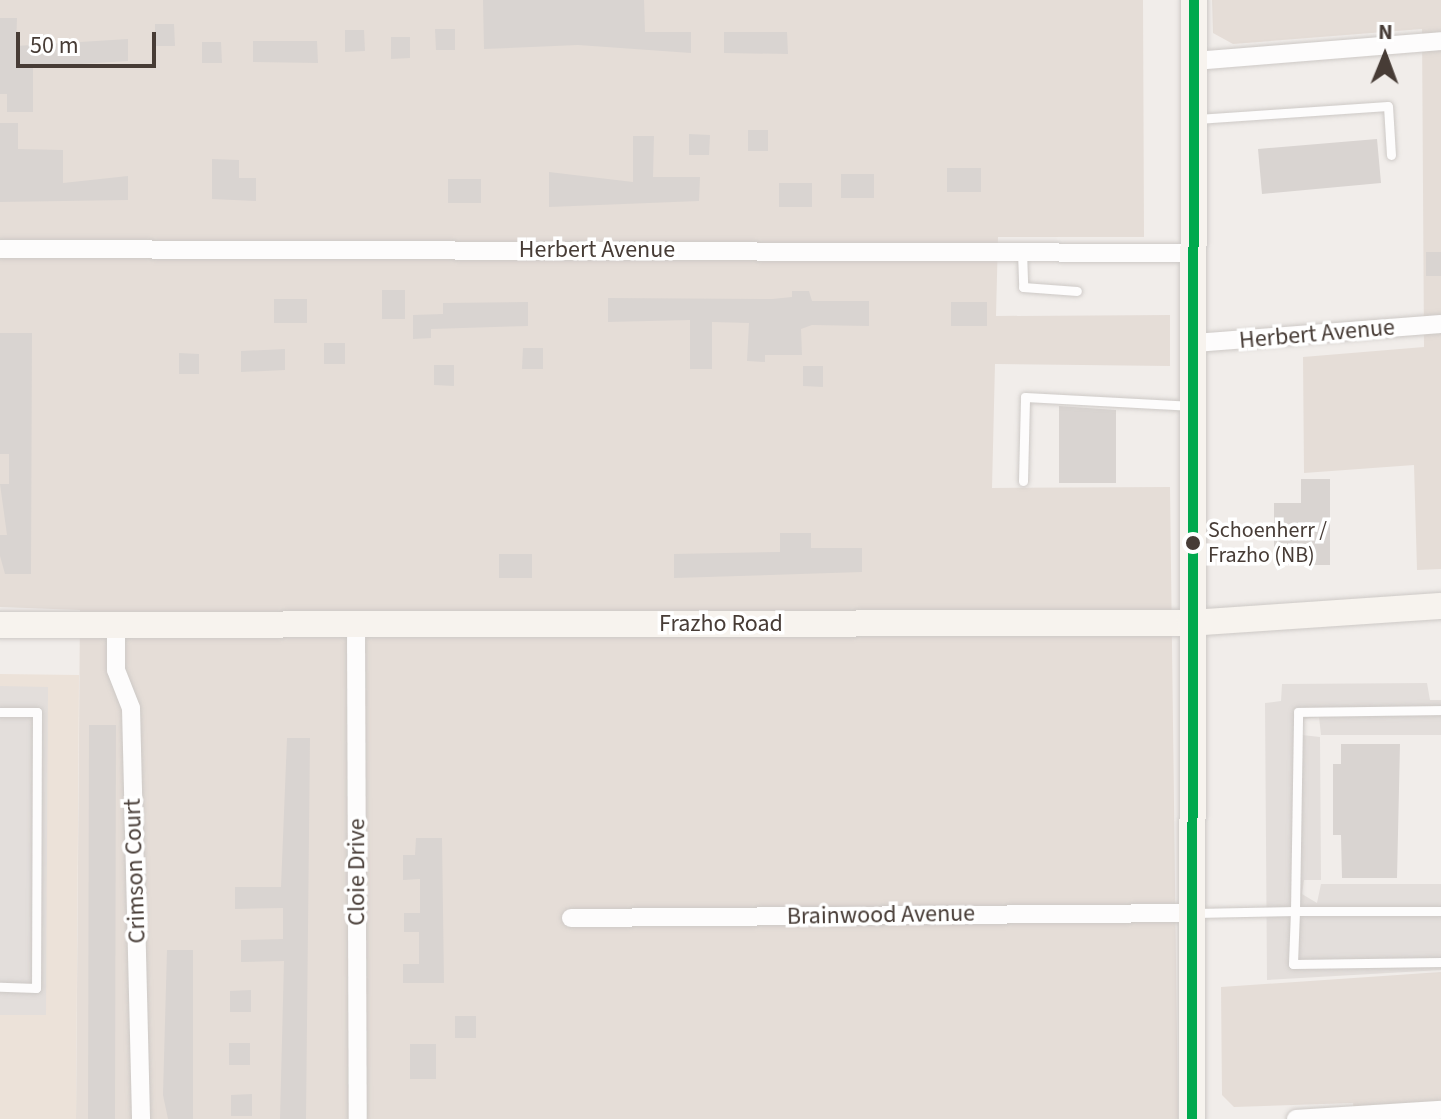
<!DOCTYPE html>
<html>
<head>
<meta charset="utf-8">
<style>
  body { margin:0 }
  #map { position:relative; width:1441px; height:1119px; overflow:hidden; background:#f1edea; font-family:"Source Sans 3",sans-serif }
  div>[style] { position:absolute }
  .residential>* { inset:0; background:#e5ddd7 }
  .education>* { inset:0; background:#ece2d9 }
  .parking>* { inset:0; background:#e3dedb }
  .building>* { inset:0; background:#d9d4d1 }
  .roads { filter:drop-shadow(0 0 2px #cdc9c6) drop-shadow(0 0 2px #cdc9c6) }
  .lane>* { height:9px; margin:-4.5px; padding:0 4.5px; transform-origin:4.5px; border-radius:4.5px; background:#fdfcfc }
  .street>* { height:18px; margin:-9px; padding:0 9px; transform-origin:9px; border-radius:9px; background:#fdfcfc }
  .secondary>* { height:26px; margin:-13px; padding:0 13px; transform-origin:13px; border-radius:13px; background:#f7f3ee }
  .bus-1>* { height:10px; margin:-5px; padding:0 5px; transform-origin:5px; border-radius:5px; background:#00a94e }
  .dots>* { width:22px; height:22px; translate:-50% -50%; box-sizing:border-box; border:4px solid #fff; border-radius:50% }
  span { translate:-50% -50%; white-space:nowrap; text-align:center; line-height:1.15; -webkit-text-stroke:7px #fff; paint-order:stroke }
  .bus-label { font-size:22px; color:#473c36 }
  .left { translate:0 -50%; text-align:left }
  .street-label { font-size:24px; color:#473c36 }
  .north { position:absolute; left:1345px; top:16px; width:80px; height:80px; -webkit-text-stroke:6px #fff; paint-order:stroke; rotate:1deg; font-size:22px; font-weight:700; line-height:32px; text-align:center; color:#473c36 }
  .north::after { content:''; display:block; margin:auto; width:28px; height:36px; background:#473c36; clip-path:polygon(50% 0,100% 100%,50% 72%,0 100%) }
  .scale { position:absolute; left:16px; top:32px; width:140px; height:36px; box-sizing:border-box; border:4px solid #473c36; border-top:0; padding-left:10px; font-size:24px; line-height:28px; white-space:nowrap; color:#473c36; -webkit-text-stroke:6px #fff; paint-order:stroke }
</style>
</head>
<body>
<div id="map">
  <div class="residential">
    <div style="clip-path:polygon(0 0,1143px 0,1144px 237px,998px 237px,996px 316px,1170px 315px,1170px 366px,995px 364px,992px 488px,1170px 487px,1178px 1119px,76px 1119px,80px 610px,0 607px)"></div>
    <div style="clip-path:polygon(1212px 0,1441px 0,1441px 569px,1417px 570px,1414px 465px,1304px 473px,1303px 357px,1424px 347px,1422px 29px,1233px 44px,1213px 33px)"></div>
    <div style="clip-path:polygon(1441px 972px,1441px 1119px,1355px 1119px,1353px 1103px,1234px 1107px,1222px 1095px,1221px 987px)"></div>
  </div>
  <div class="education">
    <div style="clip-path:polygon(0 674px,79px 675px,76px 1119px,0 1119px)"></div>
  </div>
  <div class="parking">
    <div style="clip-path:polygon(1427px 683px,1430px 700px,1441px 700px,1441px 735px,1321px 735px,1319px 717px,1304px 719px,1302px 735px,1320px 737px,1321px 880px,1304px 880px,1302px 894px,1317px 903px,1321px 884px,1441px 884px,1441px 970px,1267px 980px,1265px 703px,1281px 701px,1282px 684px)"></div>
    <div style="clip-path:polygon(0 686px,48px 687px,46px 1015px,0 1015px)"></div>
  </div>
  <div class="building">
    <div style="clip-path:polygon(483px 0,644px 0,645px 32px,691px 32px,691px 53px,578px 45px,484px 49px)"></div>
    <div style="clip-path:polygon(0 18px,17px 18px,16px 46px,128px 39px,128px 61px,33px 67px,33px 112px,7px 112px,7px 94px,0 94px)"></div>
    <div style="clip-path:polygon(155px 24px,174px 24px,175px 46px,155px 46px)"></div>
    <div style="clip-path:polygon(435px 29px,455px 29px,455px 50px,436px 50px)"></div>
    <div style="clip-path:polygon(345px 30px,364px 30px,365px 51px,345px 52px)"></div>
    <div style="clip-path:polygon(724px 32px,787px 32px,788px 54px,724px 53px)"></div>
    <div style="clip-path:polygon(391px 37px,410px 37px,410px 58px,391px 59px)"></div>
    <div style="clip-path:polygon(253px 41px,317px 41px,318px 63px,253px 62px)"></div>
    <div style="clip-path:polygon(202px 42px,221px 42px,222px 63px,202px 63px)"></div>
    <div style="clip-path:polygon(0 123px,18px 123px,18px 149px,63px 150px,63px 183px,128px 176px,128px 200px,0 202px)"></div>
    <div style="clip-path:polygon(748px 130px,768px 130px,768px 151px,748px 151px)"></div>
    <div style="clip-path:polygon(689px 134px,710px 135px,709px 155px,689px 155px)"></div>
    <div style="clip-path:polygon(633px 136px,654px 136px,653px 177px,700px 177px,699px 201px,549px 207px,549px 172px,633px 182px)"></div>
    <div style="clip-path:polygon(1377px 139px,1381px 183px,1262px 194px,1258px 149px)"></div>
    <div style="clip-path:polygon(212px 159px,239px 160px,239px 178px,256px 178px,256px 201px,212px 199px)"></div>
    <div style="clip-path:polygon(947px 168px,981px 168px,981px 192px,947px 192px)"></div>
    <div style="clip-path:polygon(841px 174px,874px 174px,874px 198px,841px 198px)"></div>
    <div style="clip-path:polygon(448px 179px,481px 179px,481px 203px,448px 203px)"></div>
    <div style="clip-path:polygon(779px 183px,812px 183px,812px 207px,779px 207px)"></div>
    <div style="clip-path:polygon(1426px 252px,1441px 252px,1441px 276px,1426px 276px)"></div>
    <div style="clip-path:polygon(382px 290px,405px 290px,405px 319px,382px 319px)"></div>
    <div style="clip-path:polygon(792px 291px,809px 291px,812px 301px,869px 301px,869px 326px,812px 325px,801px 329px,802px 355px,765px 355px,765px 362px,747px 361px,749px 323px,712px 322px,712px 369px,690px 369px,690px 320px,608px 322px,608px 298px,772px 299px,792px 297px)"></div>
    <div style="clip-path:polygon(274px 299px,307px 299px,307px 323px,274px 323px)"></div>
    <div style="clip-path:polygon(528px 302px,528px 326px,431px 329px,431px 338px,413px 339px,413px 315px,443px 314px,443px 303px)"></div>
    <div style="clip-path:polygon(951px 302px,987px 302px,987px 326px,951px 326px)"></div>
    <div style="clip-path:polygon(0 333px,32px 333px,31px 574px,5px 574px,0 556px,0 535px,7px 535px,0 484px,9px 484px,9px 454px,0 454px)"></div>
    <div style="clip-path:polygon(324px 343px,345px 343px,345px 364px,324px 364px)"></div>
    <div style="clip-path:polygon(523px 348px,543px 348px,543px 369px,522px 369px)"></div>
    <div style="clip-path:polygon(285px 349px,285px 370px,241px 372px,241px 351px)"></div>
    <div style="clip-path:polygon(179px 353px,199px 354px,199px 374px,179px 374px)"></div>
    <div style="clip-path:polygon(434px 365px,454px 365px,454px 386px,434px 385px)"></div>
    <div style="clip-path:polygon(803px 366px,823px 366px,823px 387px,803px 386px)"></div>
    <div style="clip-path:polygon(1059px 406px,1116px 410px,1116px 483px,1059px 483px)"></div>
    <div style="clip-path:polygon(1301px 479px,1330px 479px,1330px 565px,1274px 565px,1274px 503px,1301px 503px)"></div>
    <div style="clip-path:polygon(780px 533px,811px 533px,811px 548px,862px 548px,862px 572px,674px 578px,674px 554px,780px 552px)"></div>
    <div style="clip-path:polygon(499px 554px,532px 554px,532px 578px,499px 578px)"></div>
    <div style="clip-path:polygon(89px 725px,116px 725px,115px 1119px,88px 1119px)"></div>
    <div style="clip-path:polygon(287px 738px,310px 738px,306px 1119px,280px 1119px,284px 961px,241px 962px,241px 940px,283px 939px,283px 908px,235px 909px,235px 887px,281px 887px)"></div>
    <div style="clip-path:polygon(1341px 744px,1400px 744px,1397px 878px,1342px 878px,1341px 835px,1333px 835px,1333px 764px,1341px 764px)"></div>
    <div style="clip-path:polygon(416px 838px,442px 838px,444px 983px,403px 983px,403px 964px,419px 964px,419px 932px,404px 932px,404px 913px,420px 913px,420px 879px,403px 880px,403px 855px,415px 855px)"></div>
    <div style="clip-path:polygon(167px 950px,193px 950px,193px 1119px,168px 1119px,163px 1095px)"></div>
    <div style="clip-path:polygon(251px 990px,251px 1012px,230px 1012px,230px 991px)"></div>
    <div style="clip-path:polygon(455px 1016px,476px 1016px,476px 1038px,455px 1038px)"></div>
    <div style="clip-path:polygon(229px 1043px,250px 1043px,250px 1065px,229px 1065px)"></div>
    <div style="clip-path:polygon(410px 1044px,436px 1044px,436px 1079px,410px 1079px)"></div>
    <div style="clip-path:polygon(252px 1094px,252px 1116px,231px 1116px,231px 1095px)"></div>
  </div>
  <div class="roads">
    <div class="lane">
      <div style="left:1197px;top:119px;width:191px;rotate:-3.9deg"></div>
      <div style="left:1388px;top:106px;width:49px;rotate:86.5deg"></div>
      <div style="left:1022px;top:251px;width:36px;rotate:88deg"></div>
      <div style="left:1023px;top:287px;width:54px;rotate:4.2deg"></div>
      <div style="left:1023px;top:481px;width:84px;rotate:-88.6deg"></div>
      <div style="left:1025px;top:397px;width:164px;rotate:3.1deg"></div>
      <div style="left:0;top:712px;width:37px"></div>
      <div style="left:37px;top:712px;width:276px;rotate:90.2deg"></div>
      <div style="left:36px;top:988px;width:36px;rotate:-178deg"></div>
      <div style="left:1441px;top:911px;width:146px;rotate:180deg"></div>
      <div style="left:1295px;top:911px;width:53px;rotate:92.2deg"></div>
      <div style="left:1293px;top:964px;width:148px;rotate:-0.8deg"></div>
      <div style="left:1195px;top:913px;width:100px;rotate:-1.1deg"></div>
      <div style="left:1295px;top:911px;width:199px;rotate:-89.1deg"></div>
      <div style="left:1298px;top:712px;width:143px;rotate:-0.8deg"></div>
    </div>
    <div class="street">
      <div style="left:1194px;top:61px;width:248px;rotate:-4.6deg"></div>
      <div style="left:0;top:249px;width:1195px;rotate:0.19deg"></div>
      <div style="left:1194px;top:343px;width:248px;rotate:-4.4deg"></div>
      <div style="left:116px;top:625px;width:45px;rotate:90deg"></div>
      <div style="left:116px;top:670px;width:41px;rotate:68.5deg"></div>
      <div style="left:131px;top:708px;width:411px;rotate:88.6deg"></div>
      <div style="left:356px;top:625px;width:494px;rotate:89.8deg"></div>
      <div style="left:571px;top:918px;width:620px;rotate:-0.46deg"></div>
      <div style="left:1296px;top:1119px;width:145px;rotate:-3.6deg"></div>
    </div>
    <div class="secondary">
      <div style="left:0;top:625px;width:1190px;rotate:-0.1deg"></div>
      <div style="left:1190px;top:623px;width:252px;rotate:-3.9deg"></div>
      <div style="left:1192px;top:1119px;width:1119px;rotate:-89.9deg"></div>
    </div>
  </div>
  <div class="bus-1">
    <div style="left:1192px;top:1119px;width:1119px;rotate:-89.9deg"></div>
  </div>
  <div class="dots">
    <div style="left:1193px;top:543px;background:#473c36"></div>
  </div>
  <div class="bus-label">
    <span class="left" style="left:1208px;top:543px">Schoenherr /<br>Frazho (NB)</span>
  </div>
  <div class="street-label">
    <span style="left:597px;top:250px">Herbert Avenue</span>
    <span style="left:1317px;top:334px;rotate:-5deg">Herbert Avenue</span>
    <span style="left:721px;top:624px">Frazho Road</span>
    <span style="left:135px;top:871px;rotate:-92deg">Crimson Court</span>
    <span style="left:357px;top:872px;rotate:-90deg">Cloie Drive</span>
    <span style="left:881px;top:915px;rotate:-1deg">Brainwood Avenue</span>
  </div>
  <div class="north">N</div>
  <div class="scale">50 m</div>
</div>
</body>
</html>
